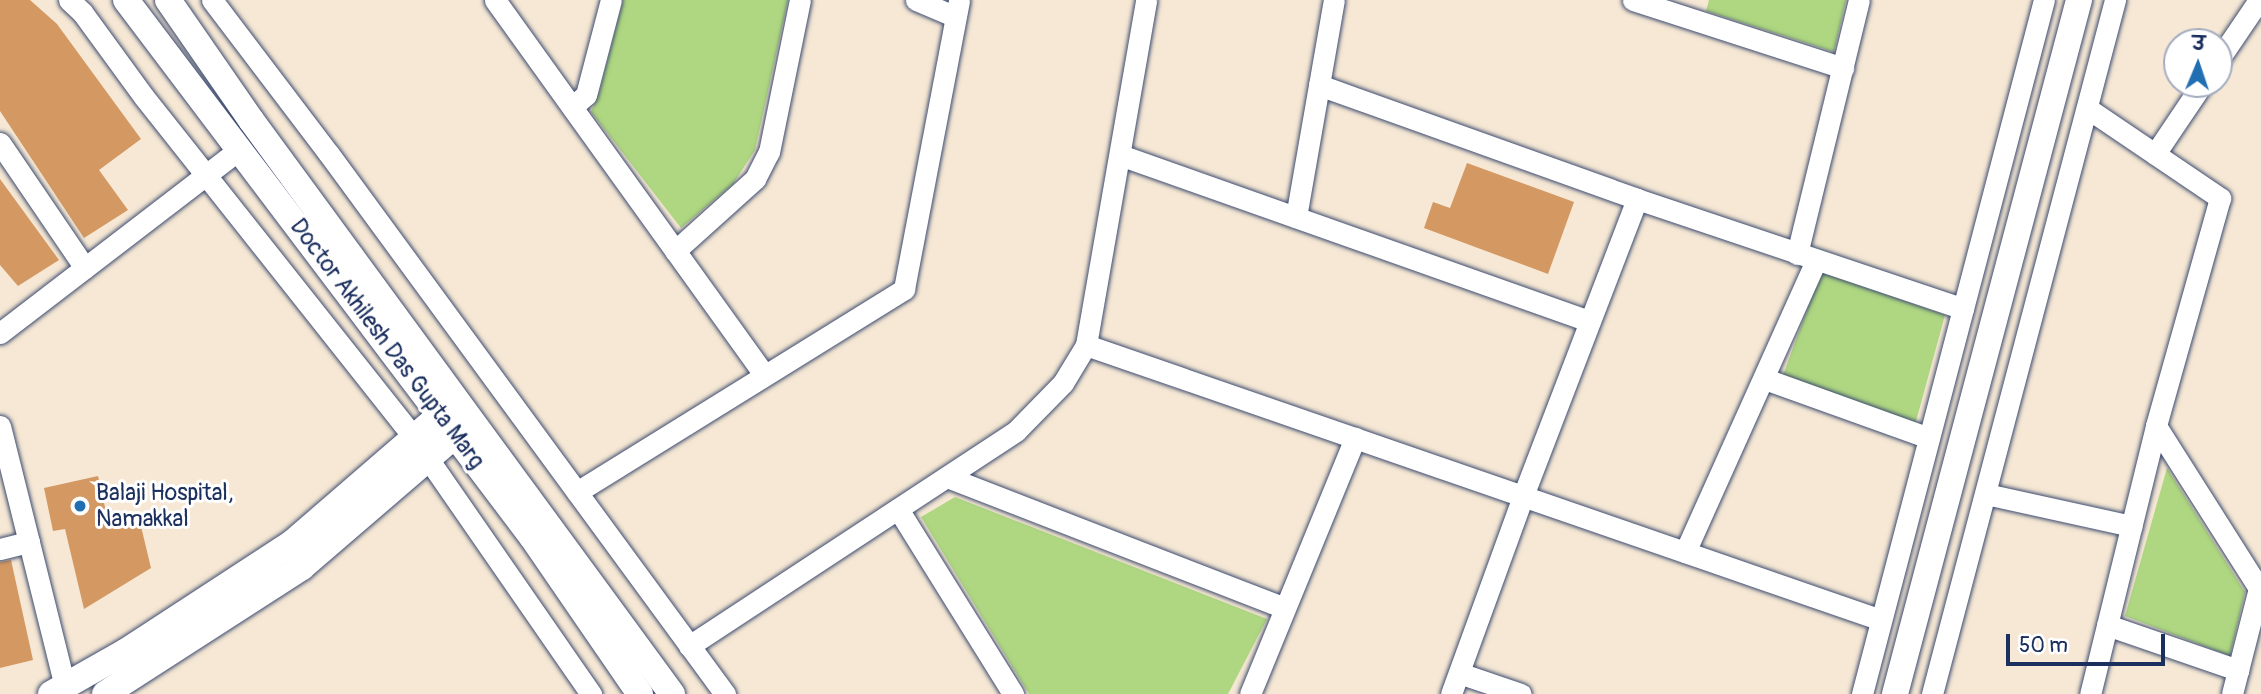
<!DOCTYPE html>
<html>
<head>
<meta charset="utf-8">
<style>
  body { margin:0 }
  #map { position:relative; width:2261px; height:694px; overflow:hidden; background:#f6e8d4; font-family:Pangolin,"Playpen Sans Deva",sans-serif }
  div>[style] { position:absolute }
  .green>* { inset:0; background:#afd781 }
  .building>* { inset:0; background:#d49862 }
  .roads { filter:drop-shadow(0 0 2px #3c4b70) drop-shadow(0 0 2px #3c4b70) }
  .minor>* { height:21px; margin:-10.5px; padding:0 10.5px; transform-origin:10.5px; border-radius:10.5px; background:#fff }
  .tertiary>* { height:26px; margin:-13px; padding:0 13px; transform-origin:13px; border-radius:13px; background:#fff }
  .dots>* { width:19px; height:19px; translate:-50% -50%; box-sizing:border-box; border:4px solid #fff; border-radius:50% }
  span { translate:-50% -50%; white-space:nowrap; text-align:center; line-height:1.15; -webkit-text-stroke:6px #fff; paint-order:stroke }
  .street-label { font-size:23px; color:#1b2f5e }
  .poi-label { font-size:23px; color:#1b2f5e }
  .left { translate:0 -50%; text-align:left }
  .north { position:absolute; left:2163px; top:28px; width:70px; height:70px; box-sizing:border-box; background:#fff; border:2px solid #a4acbf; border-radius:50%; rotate:2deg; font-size:19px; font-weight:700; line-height:28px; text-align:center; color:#1b2f5e }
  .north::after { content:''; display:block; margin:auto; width:24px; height:32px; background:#1f6fb2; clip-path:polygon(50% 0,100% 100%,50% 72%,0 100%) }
  .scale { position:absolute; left:2006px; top:634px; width:159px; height:32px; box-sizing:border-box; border:4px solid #1b2f5e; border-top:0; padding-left:9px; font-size:21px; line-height:24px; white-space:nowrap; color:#1b2f5e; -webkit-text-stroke:5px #fff; paint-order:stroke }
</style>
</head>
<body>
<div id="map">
  <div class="green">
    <div style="clip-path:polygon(623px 0,788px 0,755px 150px,733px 184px,681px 228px,591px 112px,599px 93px)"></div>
    <div style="clip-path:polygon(1709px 0,1846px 0,1834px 52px,1706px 11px)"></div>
    <div style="clip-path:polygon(1821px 272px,1945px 315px,1915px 425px,1783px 375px)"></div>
    <div style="clip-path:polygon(2167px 468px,2245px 592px,2230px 656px,2125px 616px)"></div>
    <div style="clip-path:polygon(955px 497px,1267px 619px,1228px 694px,1029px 694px,921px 517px)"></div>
  </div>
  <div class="building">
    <div style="clip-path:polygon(0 0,30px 0,57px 24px,141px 139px,99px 170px,128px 210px,84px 238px,0 111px)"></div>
    <div style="clip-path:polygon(1467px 163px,1574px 202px,1548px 274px,1424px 228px,1433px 202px,1450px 208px)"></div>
    <div style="clip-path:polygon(0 179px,59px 260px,18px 286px,0 265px)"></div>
    <div style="clip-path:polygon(98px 476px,109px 525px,139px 518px,151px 568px,84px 609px,65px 529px,53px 531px,44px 488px)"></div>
    <div style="clip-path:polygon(11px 560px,33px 660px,0 668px,0 562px)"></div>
  </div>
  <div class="roads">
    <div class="minor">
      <div style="left:69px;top:0;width:18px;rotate:43deg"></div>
      <div style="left:82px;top:12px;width:105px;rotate:53.9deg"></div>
      <div style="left:144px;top:97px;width:434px;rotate:51.6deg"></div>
      <div style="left:413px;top:437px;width:313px;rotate:55.3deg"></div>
      <div style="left:212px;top:0;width:193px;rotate:52.8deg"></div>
      <div style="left:329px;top:154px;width:670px;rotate:53.75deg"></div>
      <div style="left:495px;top:0;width:461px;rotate:54.3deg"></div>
      <div style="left:916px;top:0;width:43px;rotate:23deg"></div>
      <div style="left:1633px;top:0;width:221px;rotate:17.9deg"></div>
      <div style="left:2219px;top:59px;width:71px;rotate:-55.9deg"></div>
      <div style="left:1319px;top:85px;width:338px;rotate:19.7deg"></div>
      <div style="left:1637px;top:199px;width:344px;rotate:18.6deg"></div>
      <div style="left:572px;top:107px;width:18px;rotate:-41deg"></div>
      <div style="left:586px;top:95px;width:98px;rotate:-75.3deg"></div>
      <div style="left:2087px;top:108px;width:161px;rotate:34.1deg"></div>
      <div style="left:2220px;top:198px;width:237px;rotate:105.7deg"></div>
      <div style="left:2156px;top:426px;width:276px;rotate:103.8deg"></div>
      <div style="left:0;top:143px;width:151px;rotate:55.8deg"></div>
      <div style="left:2155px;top:154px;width:84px;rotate:-56.1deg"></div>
      <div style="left:1120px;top:155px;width:498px;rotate:19.5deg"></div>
      <div style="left:1296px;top:217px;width:220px;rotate:-80.1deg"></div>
      <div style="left:675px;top:251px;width:108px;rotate:-42deg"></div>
      <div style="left:755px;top:179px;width:30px;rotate:-63deg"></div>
      <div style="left:769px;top:152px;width:155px;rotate:-78.5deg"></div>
      <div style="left:1797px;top:254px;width:261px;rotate:-76.3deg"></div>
      <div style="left:0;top:333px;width:302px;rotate:-37.5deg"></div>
      <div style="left:1086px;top:345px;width:841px;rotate:19.08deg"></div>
      <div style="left:1765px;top:379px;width:174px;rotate:19.8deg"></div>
      <div style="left:0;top:426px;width:268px;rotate:76deg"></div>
      <div style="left:2156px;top:426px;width:192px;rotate:57.6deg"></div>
      <div style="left:2259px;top:588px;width:109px;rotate:104.3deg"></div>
      <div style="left:947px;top:477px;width:362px;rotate:21.2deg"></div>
      <div style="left:577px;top:492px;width:385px;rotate:-31.8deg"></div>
      <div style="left:904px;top:289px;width:294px;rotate:-79.2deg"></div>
      <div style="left:1986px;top:494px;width:149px;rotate:12.4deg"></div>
      <div style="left:898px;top:509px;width:218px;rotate:58.1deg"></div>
      <div style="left:0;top:549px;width:30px;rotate:-14deg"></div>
      <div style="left:1685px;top:552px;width:320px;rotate:-65.8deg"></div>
      <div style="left:2107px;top:625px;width:139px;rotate:19deg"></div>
      <div style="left:689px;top:646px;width:391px;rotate:-33.3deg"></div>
      <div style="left:1016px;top:431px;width:67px;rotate:-45.6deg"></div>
      <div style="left:1063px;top:383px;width:44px;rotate:-58.8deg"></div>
      <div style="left:1086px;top:345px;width:350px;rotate:-80.1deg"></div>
      <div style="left:1459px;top:673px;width:65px;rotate:18.7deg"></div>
      <div style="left:1250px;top:694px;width:277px;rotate:-67.7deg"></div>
      <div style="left:1451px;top:694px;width:211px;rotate:-70deg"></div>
      <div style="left:1523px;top:496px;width:318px;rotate:-69deg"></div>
      <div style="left:1862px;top:694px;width:717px;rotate:-75.31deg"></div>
      <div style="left:1932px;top:694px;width:718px;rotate:-75.23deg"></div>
    </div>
    <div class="tertiary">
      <div style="left:126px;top:0;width:673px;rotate:52.91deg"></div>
      <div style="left:532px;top:537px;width:191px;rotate:55.5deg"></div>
      <div style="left:168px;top:0;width:146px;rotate:55.3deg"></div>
      <div style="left:251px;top:120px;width:712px;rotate:53.74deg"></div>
      <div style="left:51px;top:694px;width:85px;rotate:-29.6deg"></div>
      <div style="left:125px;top:652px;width:199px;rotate:-33.1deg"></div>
      <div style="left:292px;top:543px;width:214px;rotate:-40.8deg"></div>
      <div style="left:105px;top:694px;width:234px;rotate:-32.8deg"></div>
      <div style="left:302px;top:567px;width:219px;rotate:-40.7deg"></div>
      <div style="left:1895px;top:694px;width:718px;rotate:-75.15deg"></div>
    </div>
  </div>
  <div class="dots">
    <div style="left:80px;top:506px;background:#1f6fb2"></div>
  </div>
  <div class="street-label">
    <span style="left:387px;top:344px;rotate:53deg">Doctor Akhilesh Das Gupta Marg</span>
  </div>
  <div class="poi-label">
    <span class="left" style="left:96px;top:506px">Balaji Hospital,<br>Namakkal</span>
  </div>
  <div class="north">उ</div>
  <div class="scale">50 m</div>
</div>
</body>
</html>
